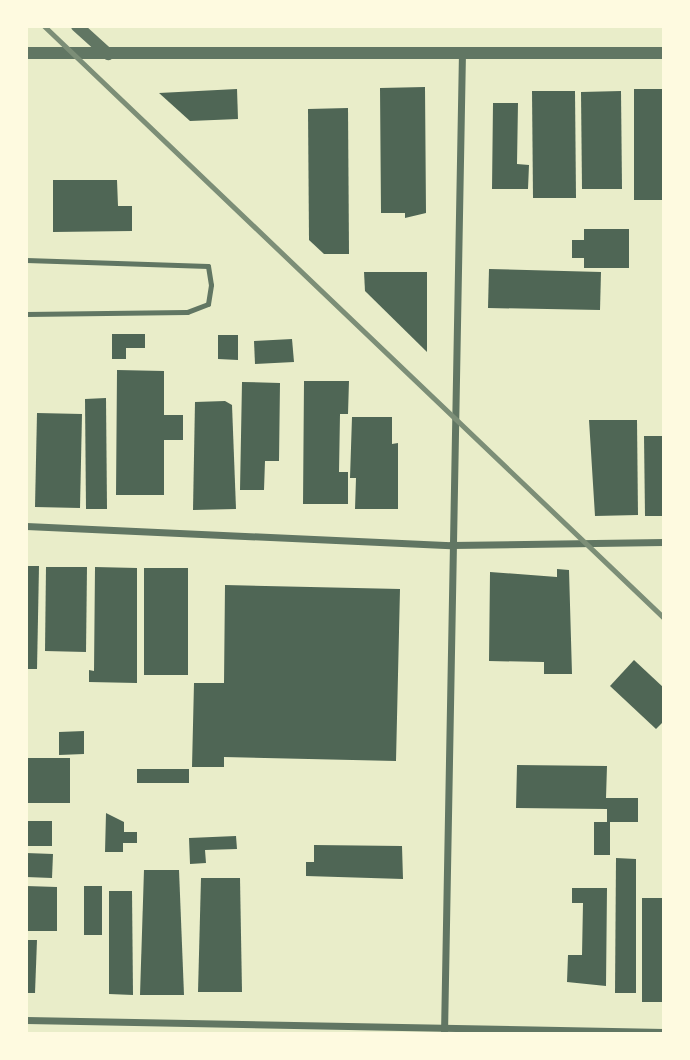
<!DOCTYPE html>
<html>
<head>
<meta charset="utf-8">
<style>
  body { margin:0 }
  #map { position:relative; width:690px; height:1060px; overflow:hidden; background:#e9edc9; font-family:Georgia,serif }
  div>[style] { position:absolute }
  .building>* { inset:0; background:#4f6655 }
  .service>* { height:5px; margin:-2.5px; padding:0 2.5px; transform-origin:2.5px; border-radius:2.5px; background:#617663 }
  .minor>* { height:7px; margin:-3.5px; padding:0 3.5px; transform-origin:3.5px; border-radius:3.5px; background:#617663 }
  .tertiary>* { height:12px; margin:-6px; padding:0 6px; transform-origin:6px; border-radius:6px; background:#617663 }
  .rail>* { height:5px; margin:-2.5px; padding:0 2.5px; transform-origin:2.5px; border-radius:2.5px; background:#7c8e77 }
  span { translate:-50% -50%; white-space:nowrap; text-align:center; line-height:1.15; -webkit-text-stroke:7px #fefae0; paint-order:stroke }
  .frame { position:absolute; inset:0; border:28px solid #fefae0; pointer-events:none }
</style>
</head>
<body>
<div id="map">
  <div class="building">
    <div style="clip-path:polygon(425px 87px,426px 213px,405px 218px,405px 213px,381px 213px,380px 88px)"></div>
    <div style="clip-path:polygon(237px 89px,238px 119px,190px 121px,159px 93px)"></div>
    <div style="clip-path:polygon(634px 89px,664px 89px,664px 200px,634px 200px)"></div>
    <div style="clip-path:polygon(532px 91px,575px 91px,576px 198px,533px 198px)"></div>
    <div style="clip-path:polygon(621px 91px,622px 189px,582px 189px,581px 92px)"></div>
    <div style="clip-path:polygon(493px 103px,518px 103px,517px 164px,529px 165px,528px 189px,492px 189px)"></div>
    <div style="clip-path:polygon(348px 108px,349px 254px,324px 254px,309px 240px,308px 109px)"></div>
    <div style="clip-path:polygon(53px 180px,117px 180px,118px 206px,132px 206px,132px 231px,53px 232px)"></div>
    <div style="clip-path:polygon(584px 229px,629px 229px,629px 268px,584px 268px,584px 258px,572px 258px,572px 240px,584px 240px)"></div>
    <div style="clip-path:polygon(489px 269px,601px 272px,600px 310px,488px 308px)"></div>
    <div style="clip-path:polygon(364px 272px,427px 272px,427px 352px,365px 291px)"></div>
    <div style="clip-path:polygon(112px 334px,145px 334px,145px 348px,126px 348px,126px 359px,112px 359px)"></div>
    <div style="clip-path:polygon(218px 335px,238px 335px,238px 360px,218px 359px)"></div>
    <div style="clip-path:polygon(292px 339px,294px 362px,255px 364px,254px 341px)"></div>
    <div style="clip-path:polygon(117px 370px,164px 371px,164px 415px,183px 415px,183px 440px,164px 440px,164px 495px,116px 495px)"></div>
    <div style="clip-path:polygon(304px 381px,349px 381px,348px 414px,340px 414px,339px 472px,348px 472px,348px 504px,303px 504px)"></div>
    <div style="clip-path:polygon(242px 382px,280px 383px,279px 461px,265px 461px,264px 490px,240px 490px)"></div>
    <div style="clip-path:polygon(106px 398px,107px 509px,86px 509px,85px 399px)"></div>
    <div style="clip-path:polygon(225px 401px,232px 405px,236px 509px,193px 510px,195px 402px)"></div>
    <div style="clip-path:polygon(37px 413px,82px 414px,80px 508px,35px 507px)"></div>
    <div style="clip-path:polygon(352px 417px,392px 417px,392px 444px,398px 443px,398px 509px,355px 509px,356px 478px,350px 478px)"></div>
    <div style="clip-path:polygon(589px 420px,637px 420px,638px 515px,595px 516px)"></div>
    <div style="clip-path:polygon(644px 436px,664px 436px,664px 516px,645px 516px)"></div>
    <div style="clip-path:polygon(26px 566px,39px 566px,37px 669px,26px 669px)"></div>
    <div style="clip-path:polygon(46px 567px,87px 567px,86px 652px,45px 651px)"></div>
    <div style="clip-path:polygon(95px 567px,137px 568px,137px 683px,89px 682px,89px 670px,94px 671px)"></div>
    <div style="clip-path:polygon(144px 568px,188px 568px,188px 675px,144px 675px)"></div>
    <div style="clip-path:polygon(557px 569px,569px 570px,572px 674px,544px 674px,544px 662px,489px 661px,490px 572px,557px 577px)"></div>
    <div style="clip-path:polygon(225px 585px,400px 589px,396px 761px,224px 757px,224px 767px,192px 767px,194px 683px,224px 683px)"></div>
    <div style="clip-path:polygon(634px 660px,664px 688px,664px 721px,656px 729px,610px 686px)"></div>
    <div style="clip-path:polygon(84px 731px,84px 754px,59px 755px,59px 732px)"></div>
    <div style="clip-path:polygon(26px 758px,70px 758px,70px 803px,26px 803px)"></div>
    <div style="clip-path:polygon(517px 765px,607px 766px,606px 798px,638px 798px,638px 822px,610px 822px,610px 855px,594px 855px,594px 822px,607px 822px,607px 809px,516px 808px)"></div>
    <div style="clip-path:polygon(137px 769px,189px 769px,189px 783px,137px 783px)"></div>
    <div style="clip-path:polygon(106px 813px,124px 822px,124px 832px,137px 832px,137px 843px,123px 843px,123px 852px,105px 852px)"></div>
    <div style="clip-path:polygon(26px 821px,52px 821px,52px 846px,26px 846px)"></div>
    <div style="clip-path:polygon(236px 836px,237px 849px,205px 850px,206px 863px,190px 864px,189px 838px)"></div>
    <div style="clip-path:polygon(314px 845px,402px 846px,403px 879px,306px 876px,306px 862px,314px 862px)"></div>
    <div style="clip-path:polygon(26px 853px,53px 854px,52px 878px,26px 877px)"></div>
    <div style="clip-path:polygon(616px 858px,636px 859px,636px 993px,615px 993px)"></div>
    <div style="clip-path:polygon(144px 870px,179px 870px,184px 995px,140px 995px)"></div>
    <div style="clip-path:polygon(201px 878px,240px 878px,242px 992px,198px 992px)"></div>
    <div style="clip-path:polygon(26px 886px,57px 887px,57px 931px,26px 931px)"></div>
    <div style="clip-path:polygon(84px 886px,102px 886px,102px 935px,84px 935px)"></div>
    <div style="clip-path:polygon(572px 888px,607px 888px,606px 986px,567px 982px,568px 955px,582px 955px,583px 903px,572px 903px)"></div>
    <div style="clip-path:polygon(109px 891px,132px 891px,133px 995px,109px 994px)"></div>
    <div style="clip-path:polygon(642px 898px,664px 898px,664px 1002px,642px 1002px)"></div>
    <div style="clip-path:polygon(26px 940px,37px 940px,35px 993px,26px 993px)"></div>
  </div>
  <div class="service">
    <div style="left:26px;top:260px;width:182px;rotate:1.9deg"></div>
    <div style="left:208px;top:266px;width:19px;rotate:81deg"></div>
    <div style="left:211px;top:285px;width:19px;rotate:99deg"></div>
    <div style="left:208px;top:304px;width:22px;rotate:159deg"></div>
    <div style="left:187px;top:312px;width:161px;rotate:179.3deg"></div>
  </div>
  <div class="minor">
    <div style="left:26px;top:526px;width:425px;rotate:2.6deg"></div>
    <div style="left:451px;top:545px;width:213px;rotate:-0.8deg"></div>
    <div style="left:26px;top:1020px;width:638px;rotate:1.08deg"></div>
    <div style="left:444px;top:1034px;width:982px;rotate:-88.95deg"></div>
  </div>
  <div class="tertiary">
    <div style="left:77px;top:26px;width:42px;rotate:42.1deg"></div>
    <div style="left:26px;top:53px;width:638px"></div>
  </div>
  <div class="rail">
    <div style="left:44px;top:26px;width:857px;rotate:43.68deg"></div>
  </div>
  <div class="frame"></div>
</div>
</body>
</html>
